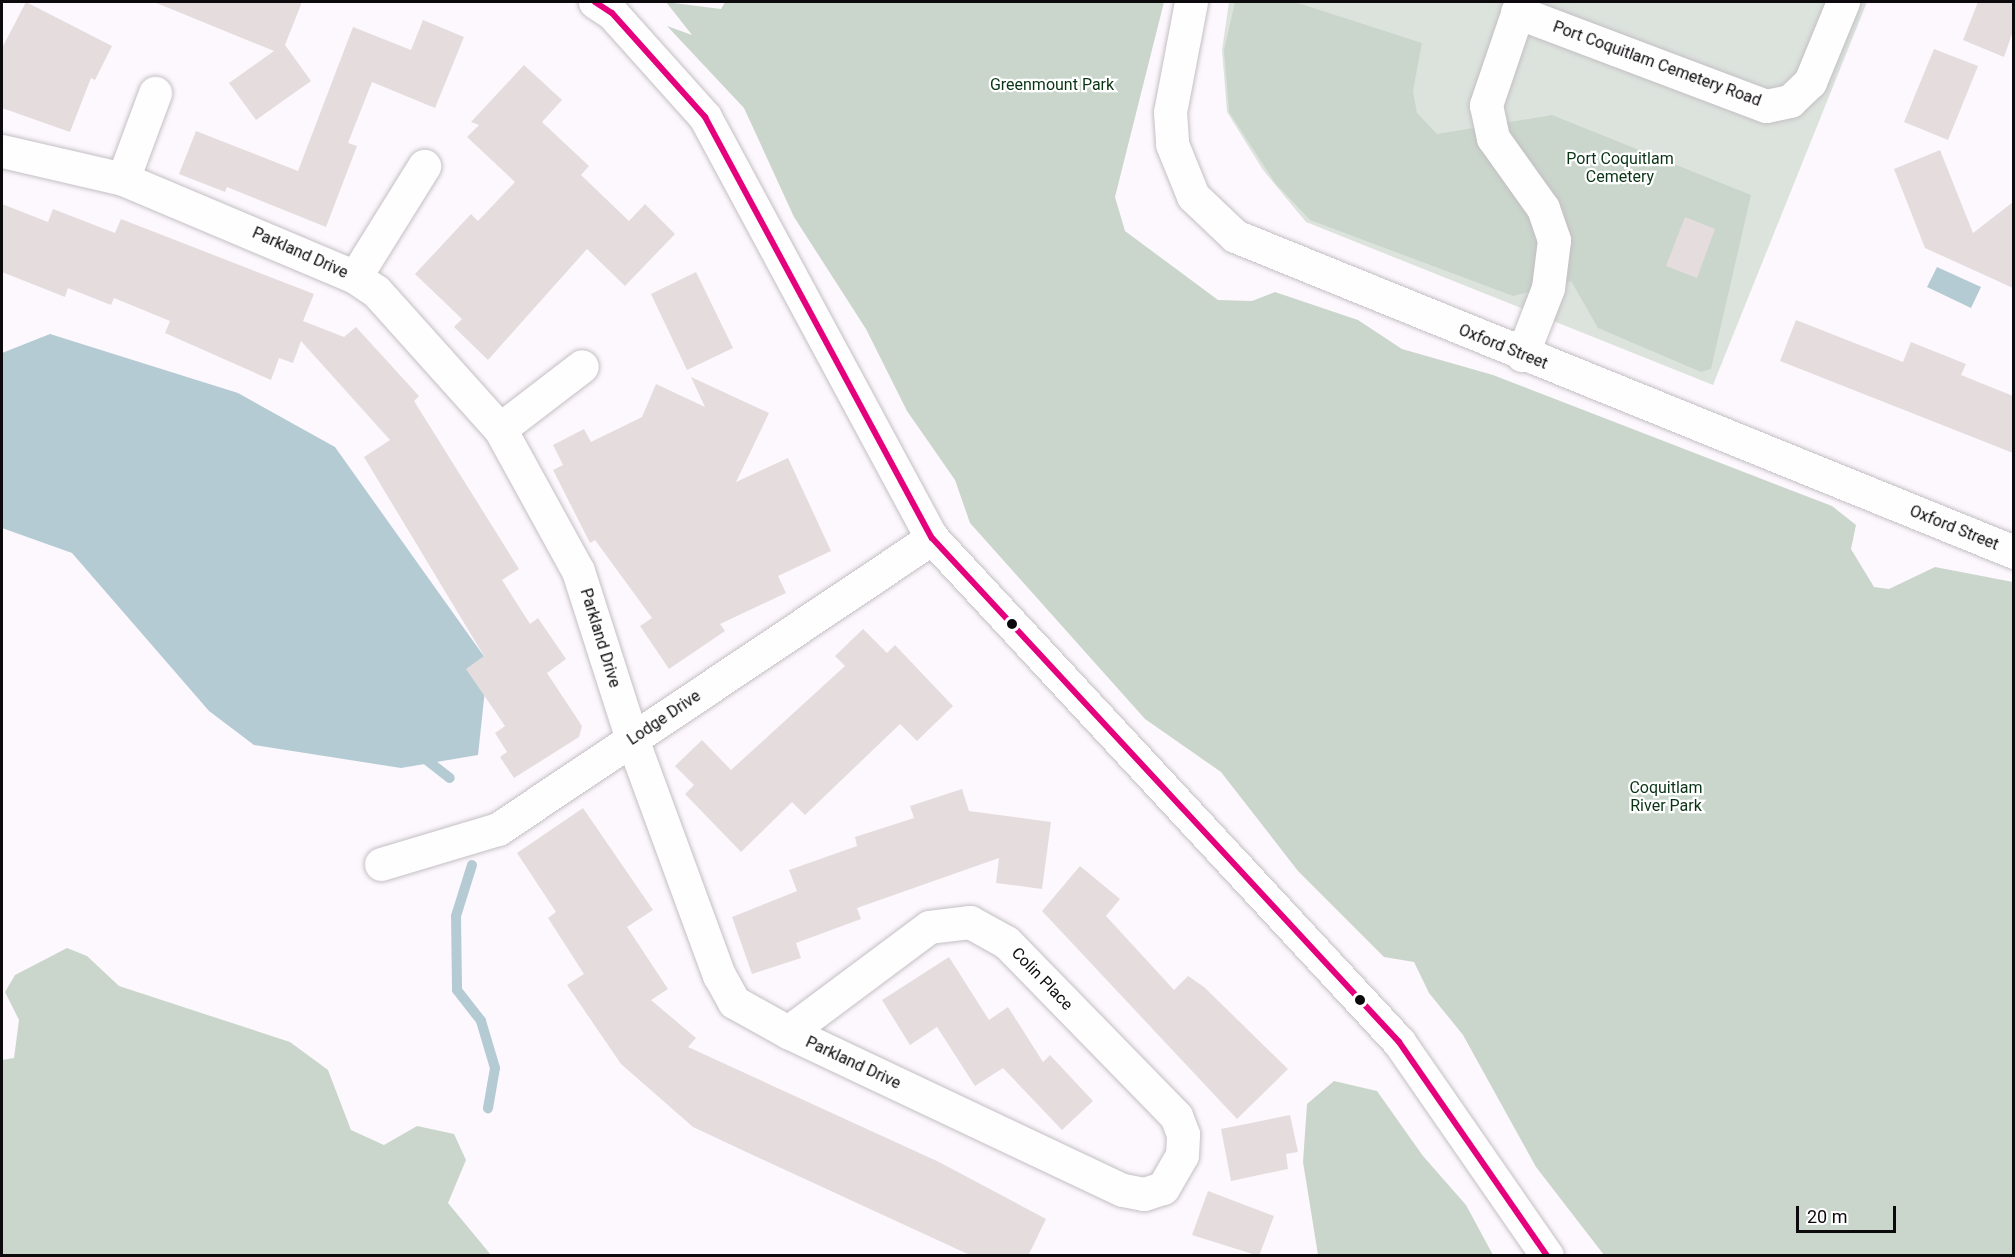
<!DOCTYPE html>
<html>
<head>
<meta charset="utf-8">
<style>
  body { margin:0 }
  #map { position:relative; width:2015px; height:1257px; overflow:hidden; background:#fdf8fd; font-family:Roboto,sans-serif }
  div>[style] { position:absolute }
  .green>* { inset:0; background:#dce3dd }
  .forest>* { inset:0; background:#cad6cc }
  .water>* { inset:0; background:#b4cbd4 }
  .stream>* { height:10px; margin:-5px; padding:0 5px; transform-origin:5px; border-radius:5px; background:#b4cbd4 }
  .building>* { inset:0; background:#e5dcdd }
  .roads { filter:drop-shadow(0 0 2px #c3bfc3) drop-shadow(0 0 2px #c3bfc3) }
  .minor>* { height:33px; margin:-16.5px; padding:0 16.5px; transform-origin:16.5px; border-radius:16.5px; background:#fffeff }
  .bus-1>* { height:6px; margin:-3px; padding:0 3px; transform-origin:3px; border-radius:3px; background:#e5007d }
  .dots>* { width:16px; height:16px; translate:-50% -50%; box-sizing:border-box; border:3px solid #fff; border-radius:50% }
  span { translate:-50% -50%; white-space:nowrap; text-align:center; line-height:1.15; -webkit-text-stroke:4.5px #fff; paint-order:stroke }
  .street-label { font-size:16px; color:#0d0a0d }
  .park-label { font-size:16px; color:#093314 }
  .frame { position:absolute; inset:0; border:3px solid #0d0a0d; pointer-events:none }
  .scale { position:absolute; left:1796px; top:1206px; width:100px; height:27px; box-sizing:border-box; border:3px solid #0d0a0d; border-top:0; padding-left:8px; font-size:18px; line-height:21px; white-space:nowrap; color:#0d0a0d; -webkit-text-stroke:4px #fff; paint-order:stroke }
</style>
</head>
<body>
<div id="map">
  <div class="green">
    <div style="clip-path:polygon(1229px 2px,1867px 2px,1713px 385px,1306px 222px,1263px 170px,1227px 112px,1222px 50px)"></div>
  </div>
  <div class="forest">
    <div style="clip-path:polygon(666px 2px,721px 9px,725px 2px,1164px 2px,1115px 197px,1125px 231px,1218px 300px,1252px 301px,1275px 292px,1358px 320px,1402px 349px,1493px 375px,1832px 506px,1856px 525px,1851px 549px,1874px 587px,1889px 589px,1935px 567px,2013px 582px,2013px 1255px,1604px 1255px,1536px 1167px,1463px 1035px,1429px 993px,1414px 962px,1384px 957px,1298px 871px,1221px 772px,1145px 719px,970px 523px,955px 480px,907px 411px,866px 329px,794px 217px,744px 108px,667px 26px,692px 35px)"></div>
    <div style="clip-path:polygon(1235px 2px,1295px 2px,1422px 43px,1413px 91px,1417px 113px,1437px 134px,1552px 115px,1751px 195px,1711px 369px,1701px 372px,1598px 328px,1571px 281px,1513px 296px,1310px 220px,1275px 183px,1229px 112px,1224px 50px)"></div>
    <div style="clip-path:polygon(67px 948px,87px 956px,119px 986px,290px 1042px,328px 1070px,351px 1130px,384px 1145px,417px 1126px,454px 1134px,466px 1160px,448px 1203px,491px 1255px,2px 1255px,2px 1060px,14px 1058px,19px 1020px,5px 992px,15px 975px)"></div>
    <div style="clip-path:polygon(1334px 1081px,1377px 1091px,1423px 1156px,1466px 1205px,1493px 1255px,1318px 1255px,1303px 1162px,1307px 1104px)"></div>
  </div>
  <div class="water">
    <div style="clip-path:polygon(1937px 267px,1981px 287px,1971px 308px,1927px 287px)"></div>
    <div style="clip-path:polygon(50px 334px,238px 393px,335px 447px,488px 662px,478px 755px,401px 768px,254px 745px,209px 711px,72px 553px,2px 528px,2px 353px)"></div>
  </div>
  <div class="stream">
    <div style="left:419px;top:754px;width:39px;rotate:38deg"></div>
    <div style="left:472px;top:865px;width:53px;rotate:107.4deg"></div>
    <div style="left:456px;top:916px;width:74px;rotate:89.2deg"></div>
    <div style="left:457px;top:990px;width:39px;rotate:52deg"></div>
    <div style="left:481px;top:1021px;width:49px;rotate:73.4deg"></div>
    <div style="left:495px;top:1068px;width:41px;rotate:99.9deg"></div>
  </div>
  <div class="building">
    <div style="clip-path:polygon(26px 2px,112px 46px,95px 80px,91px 78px,70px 132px,2px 108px,2px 48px)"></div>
    <div style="clip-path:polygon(154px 2px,302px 2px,285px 45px,311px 81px,256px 120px,229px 83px,274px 51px)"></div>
    <div style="clip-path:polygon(1978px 2px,2013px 2px,2013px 31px,2004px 57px,1963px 40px)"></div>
    <div style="clip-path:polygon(423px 20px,464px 37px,435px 108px,372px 82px,348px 143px,357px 146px,326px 227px,227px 187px,225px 192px,179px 174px,196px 131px,298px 171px,353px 27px,411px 50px)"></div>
    <div style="clip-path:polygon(1934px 49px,1978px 66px,1948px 140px,1904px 122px)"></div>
    <div style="clip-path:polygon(524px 65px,562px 100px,542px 122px,589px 166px,581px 175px,629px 221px,645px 204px,675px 234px,625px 286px,587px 249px,488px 360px,454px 327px,462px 319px,415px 274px,471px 214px,478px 221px,515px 182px,467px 137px,479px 125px,471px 122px)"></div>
    <div style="clip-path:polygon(1940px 150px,1973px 233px,2013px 202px,2013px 288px,1925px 248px,1894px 169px)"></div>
    <div style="clip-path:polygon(2px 204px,48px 222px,53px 209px,115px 233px,121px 219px,314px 294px,303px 321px,344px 337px,356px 327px,419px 396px,414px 401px,519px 569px,502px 580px,530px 624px,538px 618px,566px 659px,547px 673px,582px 726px,579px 737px,514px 778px,500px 757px,507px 752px,495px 733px,505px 726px,466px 669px,484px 656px,364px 457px,390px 440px,301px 341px,293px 363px,279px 358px,271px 380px,165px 333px,170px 321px,114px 298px,111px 305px,68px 288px,65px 297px,2px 272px)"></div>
    <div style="clip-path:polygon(1685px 217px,1715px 229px,1697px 278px,1666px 266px)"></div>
    <div style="clip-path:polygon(696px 272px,733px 348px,687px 370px,651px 294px)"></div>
    <div style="clip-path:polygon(1796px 320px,1903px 362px,1911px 342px,1966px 364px,1961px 375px,2013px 396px,2013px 453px,1780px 361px)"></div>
    <div style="clip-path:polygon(691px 377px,769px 413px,736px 482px,788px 458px,831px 551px,778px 576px,786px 593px,720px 624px,725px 631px,669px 669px,640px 626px,652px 618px,595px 540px,590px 543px,553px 470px,563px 465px,553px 445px,584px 429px,591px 442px,642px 417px,656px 384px,705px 407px)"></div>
    <div style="clip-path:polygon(863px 629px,887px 653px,895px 645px,953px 706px,917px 741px,900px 724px,805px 815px,792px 802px,741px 852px,685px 794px,694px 785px,675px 766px,702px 740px,731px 770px,845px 666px,835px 656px)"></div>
    <div style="clip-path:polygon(962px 789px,969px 811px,1051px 822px,1042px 889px,996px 883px,999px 858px,857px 908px,861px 919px,796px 943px,801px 958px,752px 974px,732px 917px,797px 891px,789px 870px,857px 846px,855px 837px,914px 818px,910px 806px)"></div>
    <div style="clip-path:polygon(583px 808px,653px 910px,627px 927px,668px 989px,651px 1000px,696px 1038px,688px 1047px,939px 1162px,1046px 1219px,1028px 1256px,972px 1256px,742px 1150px,693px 1127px,621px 1064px,567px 985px,584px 974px,548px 918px,556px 912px,517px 853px)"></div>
    <div style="clip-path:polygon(1080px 866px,1120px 899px,1106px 916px,1174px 990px,1188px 976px,1204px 987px,1288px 1069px,1237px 1119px,1042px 911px)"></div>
    <div style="clip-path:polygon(949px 957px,989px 1020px,1008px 1007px,1043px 1062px,1050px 1055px,1093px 1101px,1062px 1130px,1003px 1068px,975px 1086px,937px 1027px,910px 1045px,882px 1000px)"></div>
    <div style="clip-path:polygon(1290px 1115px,1298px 1152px,1286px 1154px,1288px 1169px,1231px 1181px,1221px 1129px)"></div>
    <div style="clip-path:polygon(1208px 1191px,1274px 1216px,1259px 1256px,1192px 1235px)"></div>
  </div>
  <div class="roads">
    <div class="minor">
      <div style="left:595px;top:2px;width:20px;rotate:33deg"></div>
      <div style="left:612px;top:13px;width:140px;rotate:48.2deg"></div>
      <div style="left:705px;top:117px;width:478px;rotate:61.7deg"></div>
      <div style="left:932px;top:538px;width:687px;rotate:47.18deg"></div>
      <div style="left:1399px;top:1042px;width:260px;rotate:55.3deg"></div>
      <div style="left:1191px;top:2px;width:112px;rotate:100.8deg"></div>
      <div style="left:1170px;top:112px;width:32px;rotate:86deg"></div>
      <div style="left:1172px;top:144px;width:56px;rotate:68deg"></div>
      <div style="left:1193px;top:196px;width:58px;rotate:43.6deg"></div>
      <div style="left:1235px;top:236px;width:841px;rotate:22.08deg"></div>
      <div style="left:1521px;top:2px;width:109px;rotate:108.8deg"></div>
      <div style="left:1486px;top:105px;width:34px;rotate:78deg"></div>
      <div style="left:1493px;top:138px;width:86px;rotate:54.5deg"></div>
      <div style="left:1543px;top:208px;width:34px;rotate:71deg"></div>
      <div style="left:1554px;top:240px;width:48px;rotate:97.1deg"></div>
      <div style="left:1548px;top:288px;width:72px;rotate:111.2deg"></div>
      <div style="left:1517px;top:12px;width:266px;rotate:20.7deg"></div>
      <div style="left:1766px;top:106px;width:25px;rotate:-12deg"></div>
      <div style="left:1790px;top:101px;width:28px;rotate:-44deg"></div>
      <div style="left:1810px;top:82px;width:87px;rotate:-67.6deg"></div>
      <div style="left:2px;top:151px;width:124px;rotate:13deg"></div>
      <div style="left:123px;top:179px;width:252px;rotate:22.9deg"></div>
      <div style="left:355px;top:277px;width:25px;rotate:34deg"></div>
      <div style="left:376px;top:291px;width:186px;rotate:48.1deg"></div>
      <div style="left:500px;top:429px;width:162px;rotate:61.2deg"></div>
      <div style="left:578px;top:571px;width:176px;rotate:72.2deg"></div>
      <div style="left:632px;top:739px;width:252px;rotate:69.8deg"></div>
      <div style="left:719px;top:975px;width:31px;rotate:61deg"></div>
      <div style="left:734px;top:1002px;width:62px;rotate:29.1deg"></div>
      <div style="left:788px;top:1032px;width:370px;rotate:25.3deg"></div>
      <div style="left:1123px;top:1190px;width:21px;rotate:11deg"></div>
      <div style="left:1144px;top:1194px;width:20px;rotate:-18deg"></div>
      <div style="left:1163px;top:1188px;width:38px;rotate:-60deg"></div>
      <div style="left:1182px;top:1155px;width:21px;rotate:-87deg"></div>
      <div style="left:1183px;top:1134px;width:19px;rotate:-111deg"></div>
      <div style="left:1176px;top:1116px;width:243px;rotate:-134.3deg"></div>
      <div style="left:1006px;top:942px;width:41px;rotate:-150.9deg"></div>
      <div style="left:970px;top:922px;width:41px;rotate:173deg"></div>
      <div style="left:929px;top:927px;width:176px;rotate:143.3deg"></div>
      <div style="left:123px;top:179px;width:92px;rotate:-69.6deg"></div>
      <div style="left:355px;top:277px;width:131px;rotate:-58.1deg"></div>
      <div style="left:500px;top:429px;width:103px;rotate:-37.5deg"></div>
      <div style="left:381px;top:864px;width:122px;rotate:-16.7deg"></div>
      <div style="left:498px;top:829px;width:523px;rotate:-33.84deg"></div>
    </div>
  </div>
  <div class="bus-1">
    <div style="left:595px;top:2px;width:20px;rotate:33deg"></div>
    <div style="left:612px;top:13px;width:140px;rotate:48.2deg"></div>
    <div style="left:705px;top:117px;width:478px;rotate:61.7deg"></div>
    <div style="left:932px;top:538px;width:687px;rotate:47.18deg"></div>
    <div style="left:1399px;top:1042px;width:260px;rotate:55.3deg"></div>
  </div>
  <div class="dots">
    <div style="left:1012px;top:624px;background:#0d0a0d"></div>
    <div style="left:1360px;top:1000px;background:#0d0a0d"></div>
  </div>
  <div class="street-label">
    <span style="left:1657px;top:64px;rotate:20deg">Port Coquitlam Cemetery Road</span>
    <span style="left:300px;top:253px;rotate:24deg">Parkland Drive</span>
    <span style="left:1503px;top:347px;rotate:22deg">Oxford Street</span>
    <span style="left:1954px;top:528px;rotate:22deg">Oxford Street</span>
    <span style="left:600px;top:638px;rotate:73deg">Parkland Drive</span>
    <span style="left:664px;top:718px;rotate:-34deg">Lodge Drive</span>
    <span style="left:1042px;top:979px;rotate:46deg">Colin Place</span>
    <span style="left:853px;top:1063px;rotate:25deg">Parkland Drive</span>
  </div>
  <div class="park-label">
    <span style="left:1052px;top:85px">Greenmount Park</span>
    <span style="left:1620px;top:168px">Port Coquitlam<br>Cemetery</span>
    <span style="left:1666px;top:797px">Coquitlam<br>River Park</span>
  </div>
  <div class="frame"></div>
  <div class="scale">20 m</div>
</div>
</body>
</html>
